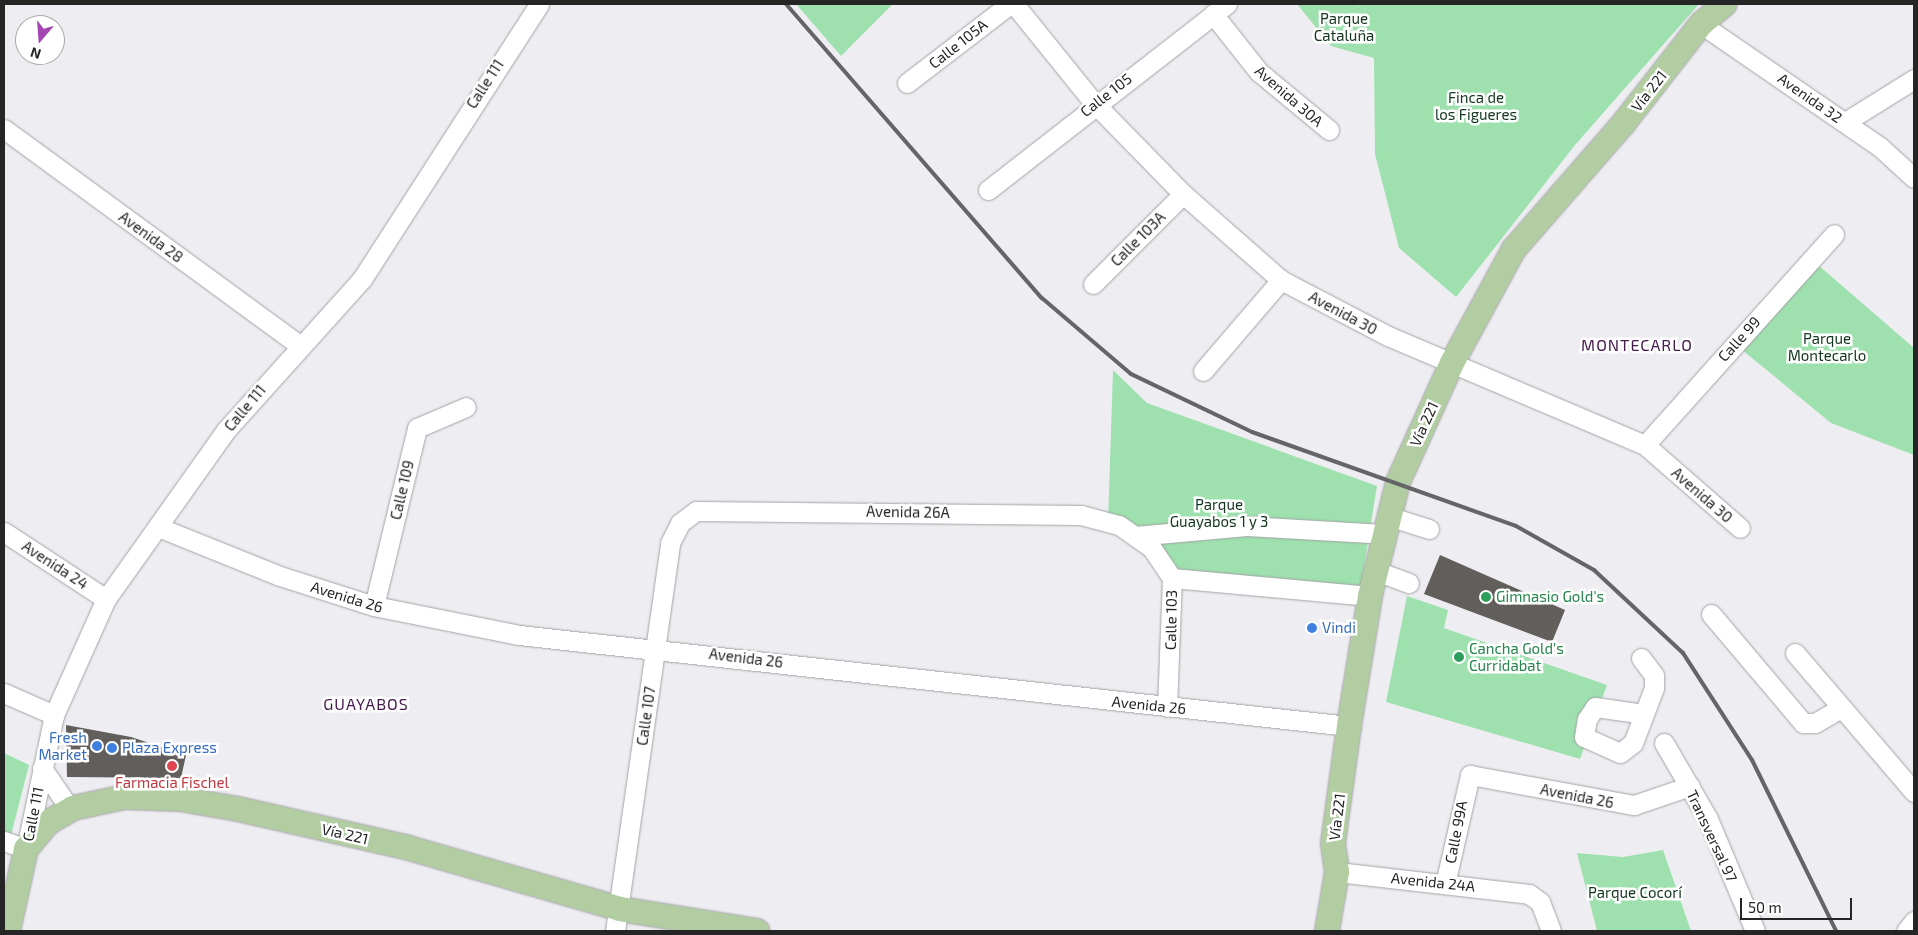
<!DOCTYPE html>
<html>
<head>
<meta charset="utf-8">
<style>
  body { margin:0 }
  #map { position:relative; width:1918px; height:935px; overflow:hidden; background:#eeeef2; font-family:"Exo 2",sans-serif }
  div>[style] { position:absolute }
  .green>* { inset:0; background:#9ee1ae }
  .building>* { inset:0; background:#615e5b }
  .roads { filter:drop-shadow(0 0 1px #a3a3a7) drop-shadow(0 0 1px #a3a3a7) }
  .minor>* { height:19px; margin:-9.5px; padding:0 9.5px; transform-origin:9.5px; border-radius:9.5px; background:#fff }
  .major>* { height:24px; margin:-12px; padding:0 12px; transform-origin:12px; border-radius:12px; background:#b3cda3 }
  .rail>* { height:4px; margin:-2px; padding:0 2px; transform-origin:2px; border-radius:2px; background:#656567 }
  .dots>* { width:14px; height:14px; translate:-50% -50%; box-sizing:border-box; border:2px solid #fff; border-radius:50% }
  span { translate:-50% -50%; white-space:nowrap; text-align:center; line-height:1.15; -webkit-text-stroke:5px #fff; paint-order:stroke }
  .park-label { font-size:15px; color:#13361e }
  .street-label { font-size:15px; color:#252526 }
  .leisure-label { font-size:15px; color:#27864d }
  .left { translate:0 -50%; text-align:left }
  .shop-label { font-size:15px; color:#366cbe }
  .right { translate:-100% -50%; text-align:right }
  .health-label { font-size:15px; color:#be3a42 }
  .neighbourhood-label { font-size:16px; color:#461a4e; letter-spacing:1px }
  .frame { position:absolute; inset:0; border:5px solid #252526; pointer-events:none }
  .north { position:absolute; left:15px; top:15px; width:50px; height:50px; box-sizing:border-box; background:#fff; border:1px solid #a8a8a8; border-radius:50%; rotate:198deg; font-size:14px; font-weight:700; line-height:20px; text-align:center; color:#252526 }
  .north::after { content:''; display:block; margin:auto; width:18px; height:22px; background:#a247b2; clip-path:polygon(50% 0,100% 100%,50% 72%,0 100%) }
  .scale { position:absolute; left:1740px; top:898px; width:112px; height:22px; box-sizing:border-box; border:2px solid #252526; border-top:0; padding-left:6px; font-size:15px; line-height:18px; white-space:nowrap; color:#252526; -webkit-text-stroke:4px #fff; paint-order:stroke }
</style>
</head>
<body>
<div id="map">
  <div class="green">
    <div style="clip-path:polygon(796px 4px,893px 4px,841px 56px)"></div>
    <div style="clip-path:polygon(1297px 4px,1356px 4px,1359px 8px,1357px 4px,1699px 4px,1575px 145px,1456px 297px,1399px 248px,1375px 154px,1374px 58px,1331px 46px)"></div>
    <div style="clip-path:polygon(1817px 264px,1914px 348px,1914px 455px,1831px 423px,1741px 349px)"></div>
    <div style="clip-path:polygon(1113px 370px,1147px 403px,1377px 486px,1358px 603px,1176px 586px,1154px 553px,1108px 522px)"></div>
    <div style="clip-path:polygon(1407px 596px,1448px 610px,1444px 628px,1607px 685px,1580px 759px,1386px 702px)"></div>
    <div style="clip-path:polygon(4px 753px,29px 765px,9px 843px,4px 841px)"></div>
    <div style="clip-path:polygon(1663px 850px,1691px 931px,1597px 931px,1577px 853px,1623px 857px)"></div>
  </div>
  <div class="building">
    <div style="clip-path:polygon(1440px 555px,1565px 610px,1552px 642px,1424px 594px)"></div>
    <div style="clip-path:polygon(66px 725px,131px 737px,186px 755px,181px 778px,67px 777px)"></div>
  </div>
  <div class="roads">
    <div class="minor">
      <div style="left:1014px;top:4px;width:127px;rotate:51.1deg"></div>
      <div style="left:1094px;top:103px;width:127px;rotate:45.6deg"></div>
      <div style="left:1183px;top:194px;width:130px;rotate:41.3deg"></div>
      <div style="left:1281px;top:280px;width:121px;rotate:27.6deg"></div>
      <div style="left:1388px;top:336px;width:279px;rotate:23deg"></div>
      <div style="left:1645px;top:445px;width:126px;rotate:41.1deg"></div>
      <div style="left:1213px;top:14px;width:74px;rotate:51.6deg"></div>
      <div style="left:1259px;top:72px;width:91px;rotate:39.6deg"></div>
      <div style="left:1701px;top:24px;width:217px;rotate:34.5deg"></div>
      <div style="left:1880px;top:147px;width:46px;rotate:42.4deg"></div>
      <div style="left:907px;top:83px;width:130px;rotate:-37.5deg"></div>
      <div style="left:1845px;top:122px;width:81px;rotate:-31.9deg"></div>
      <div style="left:4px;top:129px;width:366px;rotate:36.2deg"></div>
      <div style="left:988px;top:190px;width:303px;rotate:-37.9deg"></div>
      <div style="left:1093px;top:284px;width:127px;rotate:-45deg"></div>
      <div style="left:1203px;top:371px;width:120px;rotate:-49.4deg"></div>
      <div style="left:1645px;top:445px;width:283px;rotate:-48.1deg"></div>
      <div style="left:1388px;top:516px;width:43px;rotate:17.6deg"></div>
      <div style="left:158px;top:527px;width:131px;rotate:21.9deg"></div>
      <div style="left:280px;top:576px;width:99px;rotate:17.7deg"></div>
      <div style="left:374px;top:606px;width:148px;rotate:11.3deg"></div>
      <div style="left:519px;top:635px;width:835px;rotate:6.26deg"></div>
      <div style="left:4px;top:532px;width:122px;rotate:33.3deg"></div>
      <div style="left:1135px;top:536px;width:112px;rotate:-5.1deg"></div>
      <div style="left:1247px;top:526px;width:137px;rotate:3.3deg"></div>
      <div style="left:1376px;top:571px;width:35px;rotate:20deg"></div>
      <div style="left:1172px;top:578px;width:199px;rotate:5.2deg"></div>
      <div style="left:374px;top:606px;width:183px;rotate:-76.4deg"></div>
      <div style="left:417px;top:428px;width:53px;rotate:-23.2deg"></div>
      <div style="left:1711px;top:614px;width:143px;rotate:49.8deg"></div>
      <div style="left:1803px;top:723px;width:12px"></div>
      <div style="left:1815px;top:723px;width:30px;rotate:-30deg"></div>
      <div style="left:1795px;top:653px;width:183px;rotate:49.4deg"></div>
      <div style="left:1641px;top:658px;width:21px;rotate:53deg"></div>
      <div style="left:1654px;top:675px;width:13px;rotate:90deg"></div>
      <div style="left:1654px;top:688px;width:59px;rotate:110.9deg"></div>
      <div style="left:1633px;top:743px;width:16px;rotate:142deg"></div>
      <div style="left:1620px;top:753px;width:39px;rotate:-156deg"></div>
      <div style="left:1584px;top:737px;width:18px;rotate:-81deg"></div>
      <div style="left:1587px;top:719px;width:14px;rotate:-56deg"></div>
      <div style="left:1595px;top:707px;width:49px;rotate:8.1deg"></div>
      <div style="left:4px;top:693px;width:55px;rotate:23.7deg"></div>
      <div style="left:1664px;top:743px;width:88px;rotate:59.9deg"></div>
      <div style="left:1708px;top:819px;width:121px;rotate:67.2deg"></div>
      <div style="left:42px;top:768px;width:50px;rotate:55.7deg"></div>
      <div style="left:4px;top:841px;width:23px;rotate:20deg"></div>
      <div style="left:26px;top:849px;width:137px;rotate:-78.2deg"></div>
      <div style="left:54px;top:715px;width:127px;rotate:-65.9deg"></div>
      <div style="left:106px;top:599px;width:207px;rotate:-54.6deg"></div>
      <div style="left:226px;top:430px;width:203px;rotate:-48deg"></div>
      <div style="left:362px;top:279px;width:327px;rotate:-57.2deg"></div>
      <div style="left:1337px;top:872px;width:193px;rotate:6.5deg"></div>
      <div style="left:1529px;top:894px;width:14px;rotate:36deg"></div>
      <div style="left:1540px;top:902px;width:31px;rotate:69deg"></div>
      <div style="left:1445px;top:884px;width:112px;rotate:-77.1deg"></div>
      <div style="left:1470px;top:775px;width:167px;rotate:10.4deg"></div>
      <div style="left:1634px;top:805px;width:59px;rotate:-18.7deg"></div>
      <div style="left:615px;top:931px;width:392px;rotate:-81.9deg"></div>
      <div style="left:670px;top:543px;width:22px;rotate:-63deg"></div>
      <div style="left:680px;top:523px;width:20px;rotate:-37deg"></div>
      <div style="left:696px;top:511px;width:385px;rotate:0.6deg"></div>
      <div style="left:1081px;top:515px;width:39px;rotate:15deg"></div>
      <div style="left:1119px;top:525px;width:39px;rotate:35deg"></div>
      <div style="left:1151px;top:547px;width:37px;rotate:56deg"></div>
      <div style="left:1172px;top:578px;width:129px;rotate:92.2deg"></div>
      <div style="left:1906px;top:931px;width:13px;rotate:-51deg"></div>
    </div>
    <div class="major">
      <div style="left:8px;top:931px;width:84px;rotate:-77.6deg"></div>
      <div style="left:26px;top:849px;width:35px;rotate:-50deg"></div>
      <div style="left:49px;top:822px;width:28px;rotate:-30deg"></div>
      <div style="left:73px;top:808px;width:53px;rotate:-11.9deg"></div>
      <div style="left:125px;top:797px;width:55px;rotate:2.1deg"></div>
      <div style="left:180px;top:799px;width:59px;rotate:9.8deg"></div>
      <div style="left:238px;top:809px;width:175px;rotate:12.8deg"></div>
      <div style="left:409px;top:848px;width:220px;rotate:16.1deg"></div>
      <div style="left:620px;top:909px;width:139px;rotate:9.1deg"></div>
      <div style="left:1327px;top:931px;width:60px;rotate:-80.4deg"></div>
      <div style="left:1337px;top:872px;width:29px;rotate:-98deg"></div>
      <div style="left:1333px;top:843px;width:118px;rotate:-82.2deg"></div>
      <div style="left:1349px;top:726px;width:132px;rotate:-80.8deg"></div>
      <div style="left:1370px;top:596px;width:117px;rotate:-76.2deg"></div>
      <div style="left:1398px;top:482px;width:131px;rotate:-65.6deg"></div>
      <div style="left:1452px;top:363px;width:130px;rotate:-61.5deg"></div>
      <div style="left:1514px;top:249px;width:166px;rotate:-48.9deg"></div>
      <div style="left:1623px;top:124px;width:127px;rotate:-52deg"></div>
      <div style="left:1701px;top:24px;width:31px;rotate:-40deg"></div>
    </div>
  </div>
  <div class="rail">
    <div style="left:786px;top:4px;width:390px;rotate:49deg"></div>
    <div style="left:1042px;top:298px;width:117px;rotate:40.5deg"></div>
    <div style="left:1131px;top:374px;width:134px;rotate:25.6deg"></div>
    <div style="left:1252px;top:432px;width:280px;rotate:19.6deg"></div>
    <div style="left:1516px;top:526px;width:90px;rotate:29.4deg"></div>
    <div style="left:1594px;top:570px;width:122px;rotate:43deg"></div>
    <div style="left:1683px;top:653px;width:127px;rotate:57.2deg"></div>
    <div style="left:1752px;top:760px;width:191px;rotate:63.8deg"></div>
  </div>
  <div class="dots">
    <div style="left:1486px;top:597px;background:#2e9e5b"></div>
    <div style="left:1312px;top:628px;background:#3f7fe0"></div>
    <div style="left:1459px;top:657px;background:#2e9e5b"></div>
    <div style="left:97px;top:746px;background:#3f7fe0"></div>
    <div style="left:112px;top:748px;background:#3f7fe0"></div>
    <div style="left:172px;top:766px;background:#e0444e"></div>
  </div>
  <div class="park-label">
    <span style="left:1344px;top:27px">Parque<br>Cataluña</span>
    <span style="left:1476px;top:106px">Finca de<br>los Figueres</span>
    <span style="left:1827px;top:347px">Parque<br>Montecarlo</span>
    <span style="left:1219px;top:513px">Parque<br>Guayabos 1 y 3</span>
    <span style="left:1635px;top:893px">Parque Cocorí</span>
  </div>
  <div class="street-label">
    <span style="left:958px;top:44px;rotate:-38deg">Calle 105A</span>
    <span style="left:485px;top:84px;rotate:-57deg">Calle 111</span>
    <span style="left:1649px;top:91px;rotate:-52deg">Vía 221</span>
    <span style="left:1106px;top:95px;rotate:-38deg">Calle 105</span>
    <span style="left:1289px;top:96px;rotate:41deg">Avenida 30A</span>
    <span style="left:1810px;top:98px;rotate:35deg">Avenida 32</span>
    <span style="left:151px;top:237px;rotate:36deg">Avenida 28</span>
    <span style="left:1138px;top:239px;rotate:-45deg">Calle 103A</span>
    <span style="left:1343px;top:313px;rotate:28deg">Avenida 30</span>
    <span style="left:1739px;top:339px;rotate:-48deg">Calle 99</span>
    <span style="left:245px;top:408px;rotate:-50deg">Calle 111</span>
    <span style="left:1424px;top:424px;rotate:-65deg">Vía 221</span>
    <span style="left:402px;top:490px;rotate:-77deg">Calle 109</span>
    <span style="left:1702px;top:495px;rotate:41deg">Avenida 30</span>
    <span style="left:908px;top:512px;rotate:1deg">Avenida 26A</span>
    <span style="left:55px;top:565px;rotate:33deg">Avenida 24</span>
    <span style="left:347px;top:597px;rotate:17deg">Avenida 26</span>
    <span style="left:1171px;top:620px;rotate:-89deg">Calle 103</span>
    <span style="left:746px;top:658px;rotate:7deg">Avenida 26</span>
    <span style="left:1149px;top:705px;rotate:6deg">Avenida 26</span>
    <span style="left:646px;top:716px;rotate:-82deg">Calle 107</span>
    <span style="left:1577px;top:796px;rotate:11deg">Avenida 26</span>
    <span style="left:33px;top:814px;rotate:-79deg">Calle 111</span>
    <span style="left:1337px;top:817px;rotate:-83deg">Vía 221</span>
    <span style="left:1456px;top:832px;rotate:-79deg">Calle 99A</span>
    <span style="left:345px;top:834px;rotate:13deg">Vía 221</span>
    <span style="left:1712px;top:836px;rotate:65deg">Transversal 97</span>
    <span style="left:1433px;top:882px;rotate:6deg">Avenida 24A</span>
  </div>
  <div class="leisure-label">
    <span class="left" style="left:1496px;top:597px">Gimnasio Gold's</span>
    <span class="left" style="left:1469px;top:657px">Cancha Gold's<br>Curridabat</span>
  </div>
  <div class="shop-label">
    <span class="left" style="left:1322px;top:628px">Vindi</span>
    <span class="right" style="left:87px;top:746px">Fresh<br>Market</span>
    <span class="left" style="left:122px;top:748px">Plaza Express</span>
  </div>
  <div class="health-label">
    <span style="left:172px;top:783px">Farmacia Fischel</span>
  </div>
  <div class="neighbourhood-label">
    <span style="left:1637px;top:345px">MONTECARLO</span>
    <span style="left:366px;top:704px">GUAYABOS</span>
  </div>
  <div class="frame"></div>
  <div class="north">N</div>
  <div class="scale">50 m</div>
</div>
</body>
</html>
